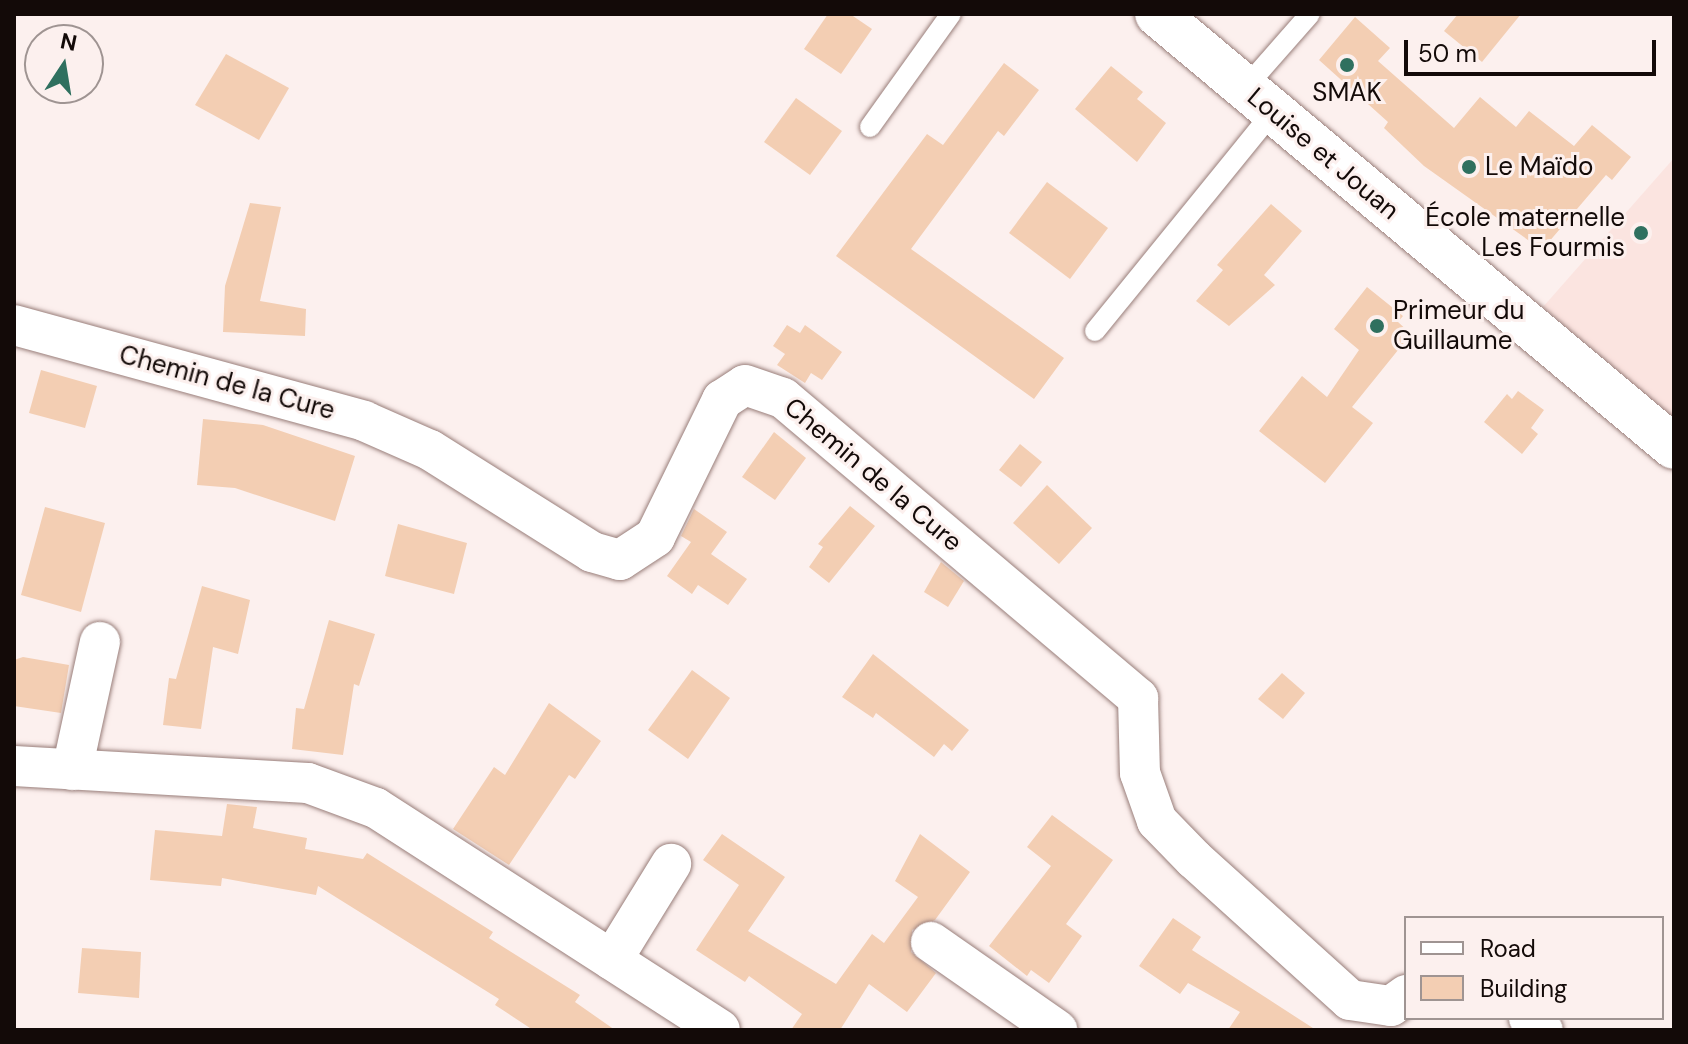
<!DOCTYPE html>
<html>
<head>
<meta charset="utf-8">
<style>
  body { margin:0 }
  #map { position:relative; width:1688px; height:1044px; overflow:hidden; background:#fcf0ee; font-family:"DM Sans",sans-serif }
  div>[style] { position:absolute }
  .built>* { inset:0; background:#fbe4e0 }
  .building>* { inset:0; background:#f3ceb3 }
  .roads { filter:drop-shadow(0 0 2px #997e7a) drop-shadow(0 0 2px #997e7a) }
  .lane>* { height:20px; margin:-10px; padding:0 10px; transform-origin:10px; border-radius:10px; background:#fff }
  .street>* { height:40px; margin:-20px; padding:0 20px; transform-origin:20px; border-radius:20px; background:#fff }
  .secondary>* { height:44px; margin:-22px; padding:0 22px; transform-origin:22px; border-radius:22px; background:#fff }
  .dots>* { width:22px; height:22px; translate:-50% -50%; box-sizing:border-box; border:4px solid #fcf0ee; border-radius:50% }
  span { translate:-50% -50%; white-space:nowrap; text-align:center; line-height:1.15; -webkit-text-stroke:6px #fcf0ee; paint-order:stroke }
  .poi-label { font-size:26px; color:#130a08 }
  .left { translate:0 -50%; text-align:left }
  .right { translate:-100% -50%; text-align:right }
  .street-label { font-size:26px; color:#130a08 }
  .frame { position:absolute; inset:0; border:16px solid #130a08; pointer-events:none }
  .legend { position:absolute; left:1404px; top:916px; width:260px; height:104px; box-sizing:border-box; background:#fcf0ee; border:2px solid #9f9492; margin:0; padding:10px 14px; list-style:none; font-size:24px; color:#130a08 }
  .legend li { display:flex; align-items:center; gap:16px; height:40px }
  .legend b { width:40px; border:2px solid #9f9492 }
  .north { position:absolute; left:24px; top:24px; width:80px; height:80px; box-sizing:border-box; background:#fcf0ee; border:2px solid #9f9492; border-radius:50%; rotate:12deg; font-size:22px; font-weight:700; line-height:32px; text-align:center; color:#130a08 }
  .north::after { content:''; display:block; margin:auto; width:28px; height:36px; background:#2f705f; clip-path:polygon(50% 0,100% 100%,50% 72%,0 100%) }
  .scale { position:absolute; left:1404px; top:40px; width:252px; height:36px; box-sizing:border-box; border:4px solid #130a08; border-top:0; padding-left:10px; font-size:24px; line-height:28px; white-space:nowrap; color:#130a08; -webkit-text-stroke:6px #fcf0ee; paint-order:stroke }
</style>
</head>
<body>
<div id="map">
  <div class="built">
    <div style="clip-path:polygon(1674px 158px,1674px 418px,1543px 307px)"></div>
  </div>
  <div class="building">
    <div style="clip-path:polygon(828px 14px,850px 14px,872px 29px,841px 74px,804px 49px)"></div>
    <div style="clip-path:polygon(1458px 14px,1521px 14px,1482px 62px,1444px 31px)"></div>
    <div style="clip-path:polygon(1355px 17px,1390px 48px,1378px 61px,1454px 128px,1480px 97px,1516px 127px,1529px 111px,1574px 146px,1592px 125px,1631px 157px,1612px 180px,1606px 175px,1542px 250px,1424px 166px,1384px 128px,1388px 122px,1319px 60px)"></div>
    <div style="clip-path:polygon(226px 54px,289px 88px,259px 140px,195px 105px)"></div>
    <div style="clip-path:polygon(1004px 63px,1039px 90px,1004px 136px,998px 131px,911px 249px,1064px 358px,1034px 399px,836px 256px,927px 134px,943px 145px)"></div>
    <div style="clip-path:polygon(1111px 66px,1143px 92px,1137px 99px,1166px 123px,1137px 162px,1075px 109px)"></div>
    <div style="clip-path:polygon(796px 98px,842px 131px,810px 175px,764px 142px)"></div>
    <div style="clip-path:polygon(1047px 182px,1108px 228px,1070px 279px,1009px 233px)"></div>
    <div style="clip-path:polygon(250px 203px,281px 207px,260px 301px,306px 309px,305px 336px,223px 332px,225px 286px)"></div>
    <div style="clip-path:polygon(1271px 204px,1302px 231px,1264px 275px,1275px 285px,1229px 326px,1196px 301px,1223px 270px,1217px 265px)"></div>
    <div style="clip-path:polygon(1367px 287px,1403px 316px,1398px 322px,1411px 334px,1352px 407px,1373px 423px,1325px 483px,1259px 431px,1302px 376px,1327px 397px,1359px 350px,1334px 329px)"></div>
    <div style="clip-path:polygon(787px 325px,800px 333px,805px 325px,842px 352px,822px 380px,811px 373px,805px 383px,777px 365px,785px 354px,773px 346px)"></div>
    <div style="clip-path:polygon(41px 370px,97px 386px,85px 428px,29px 413px)"></div>
    <div style="clip-path:polygon(1518px 391px,1544px 410px,1531px 428px,1538px 434px,1522px 454px,1484px 422px,1507px 394px,1512px 399px)"></div>
    <div style="clip-path:polygon(203px 419px,263px 425px,355px 456px,335px 521px,235px 488px,197px 485px)"></div>
    <div style="clip-path:polygon(774px 432px,806px 458px,775px 500px,742px 477px)"></div>
    <div style="clip-path:polygon(1020px 444px,1042px 462px,1021px 487px,999px 470px)"></div>
    <div style="clip-path:polygon(1047px 485px,1092px 528px,1059px 564px,1013px 523px)"></div>
    <div style="clip-path:polygon(850px 506px,875px 526px,829px 583px,809px 567px,823px 547px,818px 544px)"></div>
    <div style="clip-path:polygon(45px 507px,105px 523px,81px 612px,21px 595px)"></div>
    <div style="clip-path:polygon(694px 509px,727px 532px,711px 554px,747px 579px,728px 605px,698px 585px,692px 594px,667px 576px,691px 542px,681px 536px)"></div>
    <div style="clip-path:polygon(398px 524px,467px 543px,454px 594px,385px 576px)"></div>
    <div style="clip-path:polygon(941px 562px,964px 581px,948px 607px,924px 592px)"></div>
    <div style="clip-path:polygon(202px 586px,250px 600px,238px 654px,213px 647px,201px 729px,163px 725px,169px 678px,176px 679px)"></div>
    <div style="clip-path:polygon(329px 620px,375px 634px,359px 686px,354px 684px,343px 755px,292px 749px,296px 708px,304px 709px)"></div>
    <div style="clip-path:polygon(873px 654px,969px 730px,952px 751px,944px 744px,934px 757px,876px 713px,873px 718px,842px 697px)"></div>
    <div style="clip-path:polygon(23px 657px,69px 665px,61px 713px,14px 706px,14px 660px)"></div>
    <div style="clip-path:polygon(692px 670px,730px 698px,688px 759px,648px 730px)"></div>
    <div style="clip-path:polygon(1282px 673px,1305px 693px,1283px 719px,1258px 699px)"></div>
    <div style="clip-path:polygon(549px 703px,601px 741px,575px 779px,569px 775px,509px 865px,453px 829px,494px 767px,505px 775px)"></div>
    <div style="clip-path:polygon(227px 804px,257px 807px,253px 828px,307px 838px,305px 849px,363px 859px,367px 853px,493px 932px,489px 938px,580px 995px,575px 1002px,615px 1030px,533px 1030px,495px 1005px,499px 999px,318px 886px,316px 895px,222px 878px,221px 886px,150px 880px,155px 830px,222px 836px)"></div>
    <div style="clip-path:polygon(1052px 815px,1113px 860px,1066px 924px,1082px 936px,1049px 983px,1031px 970px,1027px 976px,989px 946px,1051px 866px,1027px 847px)"></div>
    <div style="clip-path:polygon(722px 834px,785px 877px,748px 931px,836px 984px,872px 934px,884px 943px,918px 897px,895px 881px,920px 834px,970px 872px,935px 920px,912px 930px,911px 952px,936px 973px,907px 1012px,869px 984px,840px 1030px,791px 1030px,802px 1014px,749px 976px,745px 982px,696px 950px,739px 885px,703px 860px)"></div>
    <div style="clip-path:polygon(1173px 918px,1201px 937px,1192px 950px,1316px 1030px,1228px 1030px,1240px 1012px,1188px 983px,1180px 994px,1139px 966px)"></div>
    <div style="clip-path:polygon(82px 948px,141px 952px,139px 998px,78px 993px)"></div>
  </div>
  <div class="roads">
    <div class="lane">
      <div style="left:1245px;top:88px;width:98px;rotate:-48.7deg"></div>
      <div style="left:870px;top:127px;width:139px;rotate:-54.4deg"></div>
      <div style="left:1095px;top:331px;width:282px;rotate:-50.9deg"></div>
    </div>
    <div class="street">
      <div style="left:14px;top:325px;width:363px;rotate:15.3deg"></div>
      <div style="left:364px;top:421px;width:72px;rotate:23.7deg"></div>
      <div style="left:430px;top:450px;width:191px;rotate:32.2deg"></div>
      <div style="left:592px;top:552px;width:29px;rotate:16deg"></div>
      <div style="left:620px;top:560px;width:42px;rotate:-33.3deg"></div>
      <div style="left:655px;top:537px;width:153px;rotate:-63.9deg"></div>
      <div style="left:722px;top:400px;width:27px;rotate:-33deg"></div>
      <div style="left:745px;top:385px;width:40px;rotate:18.9deg"></div>
      <div style="left:783px;top:398px;width:465px;rotate:40.2deg"></div>
      <div style="left:1138px;top:698px;width:75px;rotate:88.5deg"></div>
      <div style="left:1140px;top:773px;width:51px;rotate:70.5deg"></div>
      <div style="left:1157px;top:821px;width:53px;rotate:45.8deg"></div>
      <div style="left:1194px;top:859px;width:210px;rotate:42.1deg"></div>
      <div style="left:1350px;top:1000px;width:41px;rotate:8.3deg"></div>
      <div style="left:1391px;top:1006px;width:19px;rotate:-36deg"></div>
      <div style="left:14px;top:766px;width:294px;rotate:3.3deg"></div>
      <div style="left:308px;top:783px;width:72px;rotate:20.2deg"></div>
      <div style="left:376px;top:808px;width:409px;rotate:32.8deg"></div>
      <div style="left:72px;top:770px;width:131px;rotate:-77.7deg"></div>
      <div style="left:931px;top:942px;width:154px;rotate:34.9deg"></div>
      <div style="left:612px;top:960px;width:113px;rotate:-58.4deg"></div>
      <div style="left:1529px;top:1018px;width:18px;rotate:41deg"></div>
    </div>
    <div class="secondary">
      <div style="left:1157px;top:14px;width:674px;rotate:39.95deg"></div>
    </div>
  </div>
  <div class="dots">
    <div style="left:1347px;top:65px;background:#2f705f"></div>
    <div style="left:1469px;top:167px;background:#2f705f"></div>
    <div style="left:1641px;top:233px;background:#2f705f"></div>
    <div style="left:1377px;top:326px;background:#2f705f"></div>
  </div>
  <div class="poi-label">
    <span style="left:1347px;top:93px">SMAK</span>
    <span class="left" style="left:1485px;top:167px">Le Maïdo</span>
    <span class="right" style="left:1625px;top:233px">École maternelle<br>Les Fourmis</span>
    <span class="left" style="left:1393px;top:326px">Primeur du<br>Guillaume</span>
  </div>
  <div class="street-label">
    <span style="left:1323px;top:154px;rotate:40deg">Louise et Jouan</span>
    <span style="left:227px;top:383px;rotate:15deg">Chemin de la Cure</span>
    <span style="left:873px;top:475px;rotate:40deg">Chemin de la Cure</span>
  </div>
  <div class="frame"></div>
  <ul class="legend">
  <li><b style="height:10px;background:#fff"></b>Road</li>
  <li><b style="height:22px;background:#f3ceb3"></b>Building</li>
  </ul>
  <div class="north">N</div>
  <div class="scale">50 m</div>
</div>
</body>
</html>
